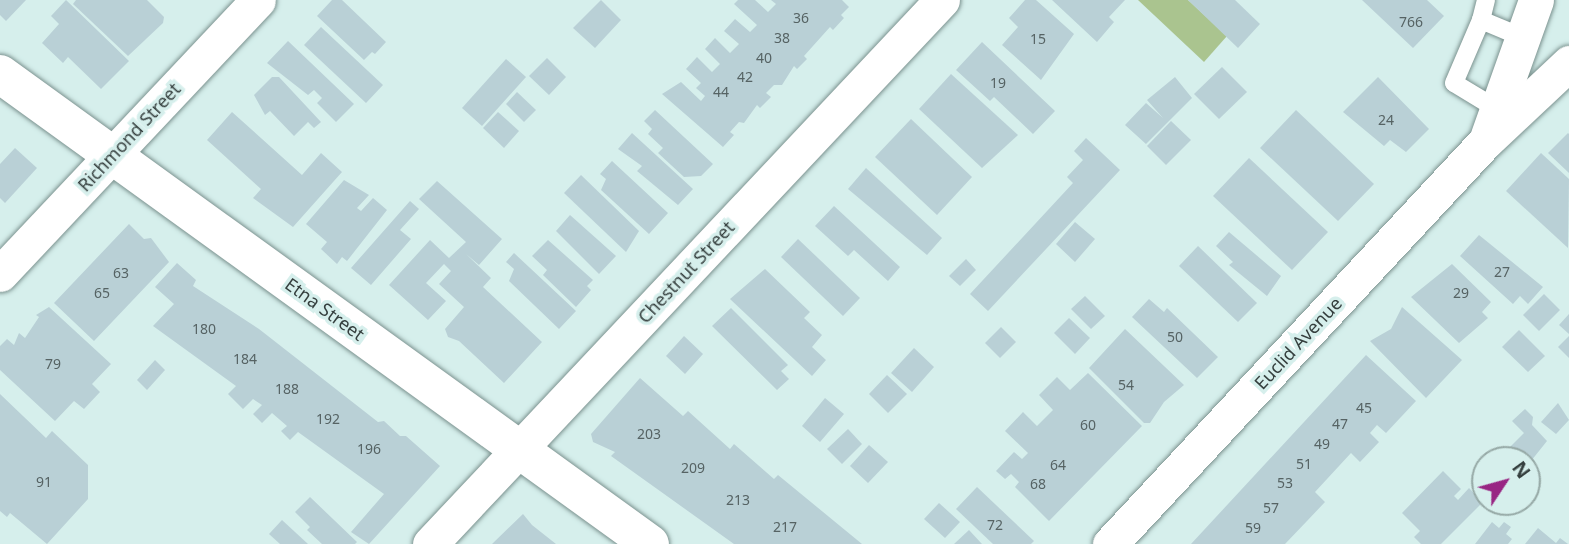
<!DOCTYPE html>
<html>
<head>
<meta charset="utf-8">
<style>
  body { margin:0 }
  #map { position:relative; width:1569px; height:544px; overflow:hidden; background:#d6efec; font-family:"Noto Sans",sans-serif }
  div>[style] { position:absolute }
  .green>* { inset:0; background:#aac48f }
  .building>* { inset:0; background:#b9d0d6 }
  .roads { filter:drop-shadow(0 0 2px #7b928f) drop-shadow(0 0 2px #7b928f) }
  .service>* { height:18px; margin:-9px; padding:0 9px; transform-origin:9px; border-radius:9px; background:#fff }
  .minor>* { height:35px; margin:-17.5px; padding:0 17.5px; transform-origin:17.5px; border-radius:17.5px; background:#fff }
  .secondary>* { height:38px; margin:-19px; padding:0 19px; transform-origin:19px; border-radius:19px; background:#fff }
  span { translate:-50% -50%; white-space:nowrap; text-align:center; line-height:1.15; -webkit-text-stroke:7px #d6efec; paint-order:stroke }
  .number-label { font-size:14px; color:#566364 }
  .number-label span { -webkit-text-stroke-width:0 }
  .street-label { font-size:18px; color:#353f3e }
  .north { position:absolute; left:1471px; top:446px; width:70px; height:70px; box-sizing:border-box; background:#d6efec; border:2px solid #96a9a6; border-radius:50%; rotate:54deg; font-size:19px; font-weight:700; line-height:28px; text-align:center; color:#353f3e }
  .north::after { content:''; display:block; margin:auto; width:24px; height:32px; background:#982583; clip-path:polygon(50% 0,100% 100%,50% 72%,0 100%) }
</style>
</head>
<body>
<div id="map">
  <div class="green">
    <div style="clip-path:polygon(1138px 0,1188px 0,1227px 36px,1204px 62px)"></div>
  </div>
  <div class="building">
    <div style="clip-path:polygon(0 0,26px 0,6px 21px,0 15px)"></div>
    <div style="clip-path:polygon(66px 0,129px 61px,101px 89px,68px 57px,63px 63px,42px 43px,59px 24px,51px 16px)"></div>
    <div style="clip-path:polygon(76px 0,147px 0,164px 17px,163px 23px,128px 56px,73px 4px)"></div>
    <div style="clip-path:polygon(332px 0,342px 0,386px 42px,375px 54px,372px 52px,364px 60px,317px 16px)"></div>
    <div style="clip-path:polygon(601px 0,621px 20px,595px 48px,573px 28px)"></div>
    <div style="clip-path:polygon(738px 0,755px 0,768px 12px,776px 4px,771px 0,842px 0,849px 7px,841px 15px,844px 18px,833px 30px,830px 27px,804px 56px,807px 59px,797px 69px,794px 66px,782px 85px,774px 85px,766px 93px,771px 97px,760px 108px,757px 105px,744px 123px,739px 122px,730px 132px,734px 135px,723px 147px,662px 94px,681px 82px,701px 101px,705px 96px,696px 88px,701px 83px,686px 69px,697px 57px,712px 72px,720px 64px,705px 49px,715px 38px,730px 53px,739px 44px,724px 31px,735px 19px,750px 32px,757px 25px,734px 4px)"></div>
    <div style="clip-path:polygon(1025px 0,1036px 0,1074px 34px,1041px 80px,1002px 45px,1018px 27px,1009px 18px)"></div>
    <div style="clip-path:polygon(1052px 0,1125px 0,1109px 17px,1114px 22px,1097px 42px)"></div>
    <div style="clip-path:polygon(1188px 0,1235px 0,1260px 24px,1238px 48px)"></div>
    <div style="clip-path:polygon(1362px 0,1427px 0,1444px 16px,1413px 48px)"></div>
    <div style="clip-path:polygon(321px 27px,383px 85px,366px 103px,304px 45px)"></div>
    <div style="clip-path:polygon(288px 41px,354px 104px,336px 122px,317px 103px,322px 98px,314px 90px,308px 95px,267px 63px)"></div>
    <div style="clip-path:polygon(982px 42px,1055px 111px,1033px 134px,994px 97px,990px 101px,956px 70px)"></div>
    <div style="clip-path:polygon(547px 58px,566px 77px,549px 95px,529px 76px)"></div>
    <div style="clip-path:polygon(506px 59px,526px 77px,482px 126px,462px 108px)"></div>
    <div style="clip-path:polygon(1222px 67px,1247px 92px,1219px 119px,1194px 94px)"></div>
    <div style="clip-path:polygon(951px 74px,1018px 135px,982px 168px,919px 109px)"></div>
    <div style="clip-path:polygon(272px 77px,279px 77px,321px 122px,314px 128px,308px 122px,294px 136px,270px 111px,265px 115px,254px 95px)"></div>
    <div style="clip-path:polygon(1175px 77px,1192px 98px,1146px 144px,1125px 125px,1146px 103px,1163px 118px,1147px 100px)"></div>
    <div style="clip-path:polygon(1378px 77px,1429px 129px,1406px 152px,1390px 140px,1384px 146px,1343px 112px)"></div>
    <div style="clip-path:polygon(517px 92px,536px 110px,524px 122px,506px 104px)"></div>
    <div style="clip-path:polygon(655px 110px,713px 164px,701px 176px,684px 177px,658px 153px,663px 148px,648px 134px,652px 129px,644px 121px)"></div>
    <div style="clip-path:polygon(1296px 110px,1374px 184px,1338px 221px,1260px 148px)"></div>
    <div style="clip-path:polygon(232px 112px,302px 175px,321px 153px,342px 172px,293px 227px,253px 198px,261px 189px,207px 140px)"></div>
    <div style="clip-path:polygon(498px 112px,519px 131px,504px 148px,483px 128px)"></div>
    <div style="clip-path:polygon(911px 119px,972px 177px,937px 215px,875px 157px)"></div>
    <div style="clip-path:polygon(1171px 121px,1191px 140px,1166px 165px,1147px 146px)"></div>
    <div style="clip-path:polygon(632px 133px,693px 189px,678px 205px,637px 171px,642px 166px,618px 149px)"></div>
    <div style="clip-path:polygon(1568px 133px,1569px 134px,1569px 173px,1548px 153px)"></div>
    <div style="clip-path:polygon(1086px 138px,1120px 170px,988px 311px,970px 294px,1073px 183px,1067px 177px,1083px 160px,1074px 151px)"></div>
    <div style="clip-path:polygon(15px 148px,37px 168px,5px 203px,0 198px,0 164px)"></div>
    <div style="clip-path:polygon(1541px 153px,1569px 179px,1568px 248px,1506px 191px)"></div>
    <div style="clip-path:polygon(1249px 158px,1328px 232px,1292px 270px,1213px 196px)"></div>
    <div style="clip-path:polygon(612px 161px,668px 213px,649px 234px,601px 190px,606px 179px,600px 174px)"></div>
    <div style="clip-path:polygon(866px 168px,942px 238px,927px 255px,848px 189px)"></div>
    <div style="clip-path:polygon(581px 175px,639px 231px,626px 252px,564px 193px)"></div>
    <div style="clip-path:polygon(344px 180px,369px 195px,357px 208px,361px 211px,373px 198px,387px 210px,347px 261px,342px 257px,337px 264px,321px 249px,327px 242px,306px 224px)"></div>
    <div style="clip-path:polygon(437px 181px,502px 239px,479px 265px,466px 254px,491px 278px,483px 287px,542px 342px,504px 383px,459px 341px,448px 337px,445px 329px,464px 307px,439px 284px,451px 271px,444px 264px,426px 283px,446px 301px,428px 320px,389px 285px,430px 240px,449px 258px,466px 242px,419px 199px)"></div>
    <div style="clip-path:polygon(410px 201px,419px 209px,400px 230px,411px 239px,371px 285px,351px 268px)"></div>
    <div style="clip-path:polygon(834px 206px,900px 267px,888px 281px,854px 250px,848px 256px,815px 226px)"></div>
    <div style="clip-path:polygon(570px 215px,616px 256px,599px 274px,556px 231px)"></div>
    <div style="clip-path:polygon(1075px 222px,1095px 239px,1075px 262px,1056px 244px)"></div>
    <div style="clip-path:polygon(129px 224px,144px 239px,151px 238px,169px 262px,94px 341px,54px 303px)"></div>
    <div style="clip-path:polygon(1229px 232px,1281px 276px,1267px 296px,1229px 265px,1233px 262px,1216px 246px)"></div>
    <div style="clip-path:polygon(1479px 235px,1543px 287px,1528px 304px,1520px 296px,1513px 304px,1460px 256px)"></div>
    <div style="clip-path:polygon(798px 239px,860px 298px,843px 316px,781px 257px)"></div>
    <div style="clip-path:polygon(548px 240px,593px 280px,587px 286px,591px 290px,576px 307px,543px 275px,547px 270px,532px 256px)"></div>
    <div style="clip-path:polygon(1198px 246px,1257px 303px,1238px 322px,1179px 266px)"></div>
    <div style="clip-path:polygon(514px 253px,576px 311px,559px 329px,509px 281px,514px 269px,506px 262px)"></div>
    <div style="clip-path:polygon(966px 259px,976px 270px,960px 286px,949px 276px)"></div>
    <div style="clip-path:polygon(177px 263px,196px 280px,193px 286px,259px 329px,378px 422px,384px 421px,400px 436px,406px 436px,440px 466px,369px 544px,351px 532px,384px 494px,298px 432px,290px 440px,281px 431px,287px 426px,272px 413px,262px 423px,253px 414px,262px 405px,253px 399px,243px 409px,228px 394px,236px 386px,153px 326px,174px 304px,155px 287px)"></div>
    <div style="clip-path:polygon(1452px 264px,1491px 302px,1482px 312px,1488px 318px,1459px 343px,1411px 297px)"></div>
    <div style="clip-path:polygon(765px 269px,810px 312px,804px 318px,822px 335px,812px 347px,826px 360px,812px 376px,730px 299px)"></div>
    <div style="clip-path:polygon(1544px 294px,1560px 310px,1539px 331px,1523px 315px)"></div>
    <div style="clip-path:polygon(1085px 296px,1105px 316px,1091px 329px,1071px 309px)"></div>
    <div style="clip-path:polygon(1149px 299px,1164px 312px,1167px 308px,1218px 357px,1197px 378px,1132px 317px)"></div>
    <div style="clip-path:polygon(49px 307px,111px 364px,92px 384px,100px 392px,84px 409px,74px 401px,55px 421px,0 370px,0 346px,7px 339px,14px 345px,19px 333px,25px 338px,39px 317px,36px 315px)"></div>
    <div style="clip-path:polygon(1402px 307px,1462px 360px,1426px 398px,1370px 341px,1391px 329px)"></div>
    <div style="clip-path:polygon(731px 308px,788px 365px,781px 371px,789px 379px,777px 390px,712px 326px)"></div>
    <div style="clip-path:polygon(1569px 314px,1569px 334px,1559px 325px)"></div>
    <div style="clip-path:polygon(1069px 318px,1090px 338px,1075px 354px,1054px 333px)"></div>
    <div style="clip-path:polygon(1001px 327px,1016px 342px,1000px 358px,985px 343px)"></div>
    <div style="clip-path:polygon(1125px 329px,1184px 385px,1164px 402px,1150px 423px,1144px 423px,1089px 368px)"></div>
    <div style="clip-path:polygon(1519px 330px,1545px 356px,1528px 372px,1502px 347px)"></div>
    <div style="clip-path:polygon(684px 336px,703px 354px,685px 374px,666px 356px)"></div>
    <div style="clip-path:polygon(1569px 336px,1569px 358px,1558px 347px)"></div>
    <div style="clip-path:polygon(914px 348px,934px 367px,912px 392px,891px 373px)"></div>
    <div style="clip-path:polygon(1366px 355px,1416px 401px,1386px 433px,1377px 425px,1370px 433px,1379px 442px,1360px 462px,1351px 453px,1315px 492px,1325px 502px,1307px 521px,1285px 544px,1191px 544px)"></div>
    <div style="clip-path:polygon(155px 360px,165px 370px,147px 390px,137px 380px)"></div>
    <div style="clip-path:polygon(1088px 373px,1142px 426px,1049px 521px,1015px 487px,1019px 482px,1011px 474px,1005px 479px,996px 471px,1014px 452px,1022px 459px,1028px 453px,1005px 431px,1023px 412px,1037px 426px,1053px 410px,1039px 395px,1057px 377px,1070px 390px)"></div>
    <div style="clip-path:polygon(887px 375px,907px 394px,888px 413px,869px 394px)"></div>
    <div style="clip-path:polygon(640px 378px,683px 416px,688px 411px,730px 449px,734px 444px,774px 479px,778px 475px,862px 544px,734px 544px,611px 456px,615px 452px,593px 442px,591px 434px)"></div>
    <div style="clip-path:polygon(0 394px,46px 438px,52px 431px,88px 465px,88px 499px,47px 544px,10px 513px,7px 517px,0 511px)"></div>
    <div style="clip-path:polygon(825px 398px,844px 414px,820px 442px,802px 426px)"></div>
    <div style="clip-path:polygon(1558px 403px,1569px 420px,1556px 434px,1541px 422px)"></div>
    <div style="clip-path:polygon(1525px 409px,1533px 417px,1532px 425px,1547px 441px,1527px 466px,1527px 460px,1497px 460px,1524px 433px,1512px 421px)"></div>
    <div style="clip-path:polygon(848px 429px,862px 444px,842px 464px,827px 449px)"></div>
    <div style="clip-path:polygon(869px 445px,888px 462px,868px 483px,850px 466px)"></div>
    <div style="clip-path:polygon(1443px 471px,1461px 489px,1454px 496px,1458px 500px,1469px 488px,1483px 502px,1441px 544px,1421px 544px,1414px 537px,1420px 531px,1402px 513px)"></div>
    <div style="clip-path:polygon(977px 487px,1034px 541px,1031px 544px,993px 544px,956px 509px)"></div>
    <div style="clip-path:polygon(310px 497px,357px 542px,355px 544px,322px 544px,307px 530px,310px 527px,295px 512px)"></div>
    <div style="clip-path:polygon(1496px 502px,1523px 502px,1512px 515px)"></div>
    <div style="clip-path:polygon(939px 503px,960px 522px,945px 538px,924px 519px)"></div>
    <div style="clip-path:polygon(523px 514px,532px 525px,556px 544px,492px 544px)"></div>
    <div style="clip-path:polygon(282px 520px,308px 544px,280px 544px,269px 534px)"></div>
    <div style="clip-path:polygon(1492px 522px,1499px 528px,1504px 522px,1511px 527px,1506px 534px,1512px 539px,1508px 544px,1475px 544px)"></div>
    <div style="clip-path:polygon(1538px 528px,1556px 543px,1560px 538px,1568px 544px,1525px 544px)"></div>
    <div style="clip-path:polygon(969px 530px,982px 544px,954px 544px)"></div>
  </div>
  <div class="roads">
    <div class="service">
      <div style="left:1481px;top:20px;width:21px;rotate:-76deg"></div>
      <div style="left:1497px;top:109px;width:50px;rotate:-148.8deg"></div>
      <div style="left:1454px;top:83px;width:69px;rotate:-66.8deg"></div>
      <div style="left:1481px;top:20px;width:47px;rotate:22.7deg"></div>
    </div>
    <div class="minor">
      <div style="left:1488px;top:135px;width:143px;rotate:-70.4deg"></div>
      <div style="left:0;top:274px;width:376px;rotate:-46.7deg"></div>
      <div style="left:430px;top:544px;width:747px;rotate:-46.74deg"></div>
      <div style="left:1110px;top:544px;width:551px;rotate:-46.99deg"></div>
      <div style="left:1486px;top:141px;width:114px;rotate:-43.2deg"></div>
    </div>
    <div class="secondary">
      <div style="left:0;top:74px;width:802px;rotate:35.87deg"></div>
    </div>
  </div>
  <div class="number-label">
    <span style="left:801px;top:18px">36</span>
    <span style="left:1411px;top:22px">766</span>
    <span style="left:782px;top:38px">38</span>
    <span style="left:1038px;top:39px">15</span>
    <span style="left:764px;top:58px">40</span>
    <span style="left:745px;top:77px">42</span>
    <span style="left:998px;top:83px">19</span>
    <span style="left:721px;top:92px">44</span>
    <span style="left:1386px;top:120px">24</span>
    <span style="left:1502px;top:272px">27</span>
    <span style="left:121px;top:273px">63</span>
    <span style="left:102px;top:293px">65</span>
    <span style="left:1461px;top:293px">29</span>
    <span style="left:204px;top:329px">180</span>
    <span style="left:1175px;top:337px">50</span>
    <span style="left:245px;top:359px">184</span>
    <span style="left:53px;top:364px">79</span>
    <span style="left:1126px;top:385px">54</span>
    <span style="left:287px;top:389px">188</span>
    <span style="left:1364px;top:408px">45</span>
    <span style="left:328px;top:419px">192</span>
    <span style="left:1340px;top:424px">47</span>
    <span style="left:1088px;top:425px">60</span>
    <span style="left:649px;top:434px">203</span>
    <span style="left:1322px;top:444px">49</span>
    <span style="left:369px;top:449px">196</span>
    <span style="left:1304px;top:464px">51</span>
    <span style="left:1058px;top:465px">64</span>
    <span style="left:693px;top:468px">209</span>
    <span style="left:44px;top:482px">91</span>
    <span style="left:1285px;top:483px">53</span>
    <span style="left:1038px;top:484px">68</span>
    <span style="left:738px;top:500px">213</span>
    <span style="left:1271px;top:508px">57</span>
    <span style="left:995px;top:525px">72</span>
    <span style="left:785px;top:527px">217</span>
    <span style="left:1253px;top:528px">59</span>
  </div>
  <div class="street-label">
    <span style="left:129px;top:137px;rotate:-47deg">Richmond Street</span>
    <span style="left:686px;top:272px;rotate:-47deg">Chestnut Street</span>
    <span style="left:325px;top:309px;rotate:36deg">Etna Street</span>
    <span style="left:1298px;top:343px;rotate:-47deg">Euclid Avenue</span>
  </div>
  <div class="north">N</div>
</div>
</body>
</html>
